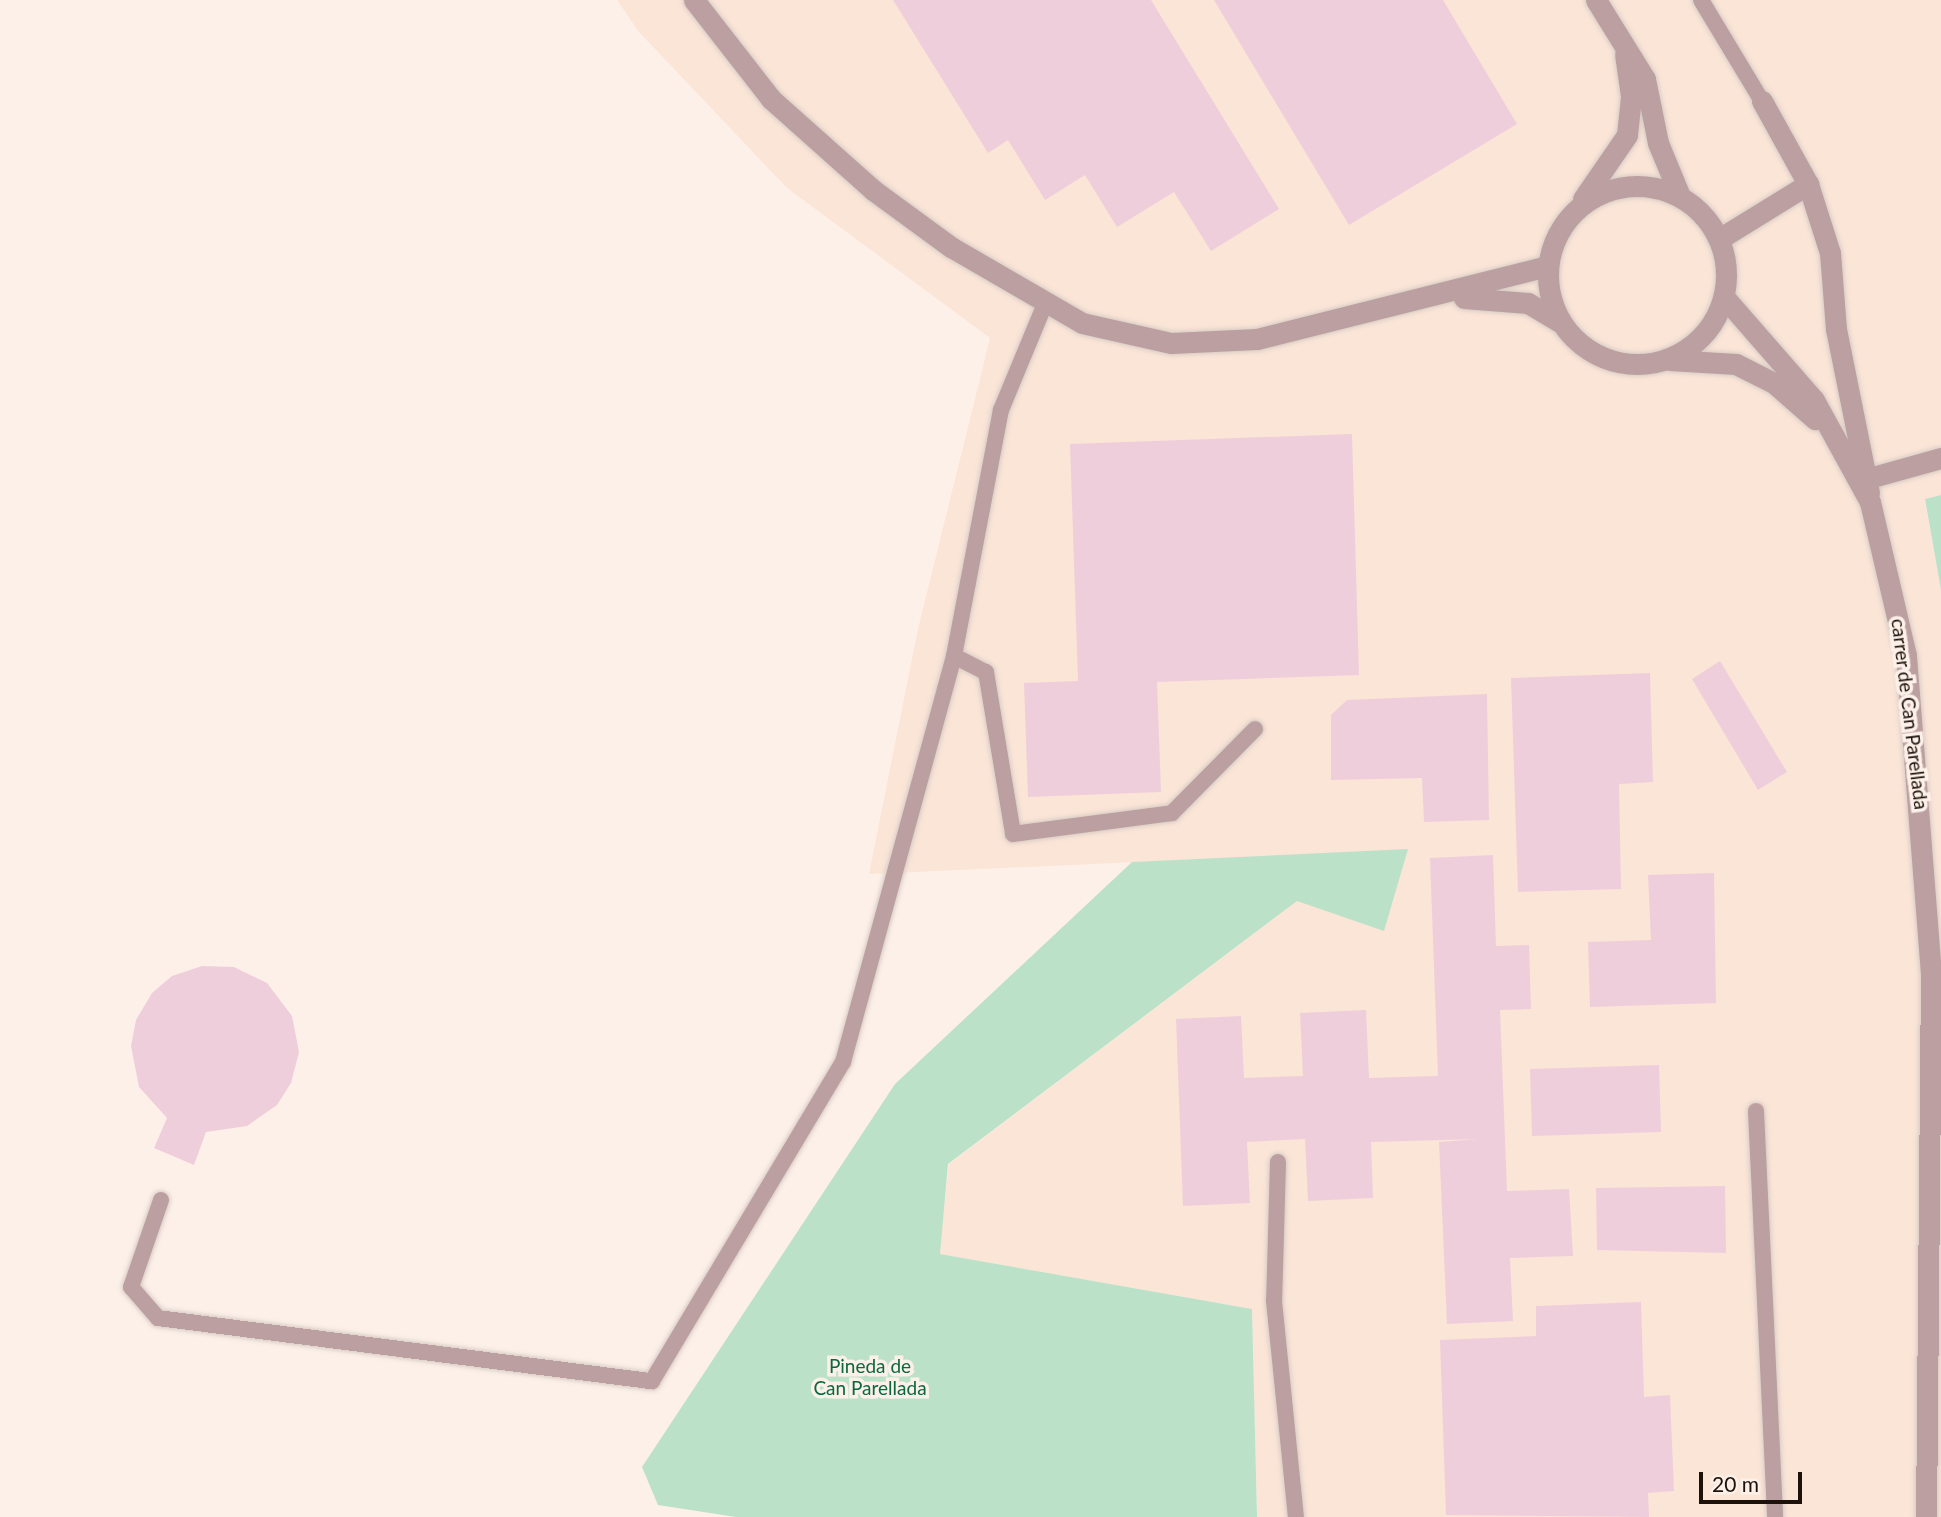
<!DOCTYPE html>
<html>
<head>
<meta charset="utf-8">
<style>
  body { margin:0 }
  #map { position:relative; width:1941px; height:1517px; overflow:hidden; background:#fcf0e9; font-family:Lato,sans-serif }
  div>[style] { position:absolute }
  .built>* { inset:0; background:#fbe5d7 }
  .green>* { inset:0; background:#bbe1c9 }
  .building>* { inset:0; background:#efcedb }
  .roads { filter:drop-shadow(0 0 2px #d8ccc5) drop-shadow(0 0 2px #d8ccc5) }
  .lane>* { height:16px; margin:-8px; padding:0 8px; transform-origin:8px; border-radius:8px; background:#bca0a1 }
  .street>* { height:21px; margin:-10.5px; padding:0 10.5px; transform-origin:10.5px; border-radius:10.5px; background:#bca0a1 }
  .street>.ring { margin:-10.5px; padding:0; box-sizing:content-box; background:none; border:21px solid #bca0a1; border-radius:50% }
  span { translate:-50% -50%; white-space:nowrap; text-align:center; line-height:1.15; -webkit-text-stroke:7px #fcf0e9; paint-order:stroke }
  .street-label { font-size:19px; color:#1c120b }
  .park-label { font-size:19px; color:#096840 }
  .scale { position:absolute; left:1699px; top:1472px; width:103px; height:32px; box-sizing:border-box; border:4px solid #1c120b; border-top:0; padding-left:9px; font-size:21px; line-height:24px; white-space:nowrap; color:#1c120b; -webkit-text-stroke:5px #fcf0e9; paint-order:stroke }
</style>
</head>
<body>
<div id="map">
  <div class="built">
    <div style="clip-path:polygon(617px 0,1941px 0,1941px 495px,1925px 500px,1941px 590px,1941px 1517px,1257px 1517px,1252px 1309px,939px 1254px,949px 1164px,1297px 901px,1408px 850px,869px 874px,918px 629px,990px 338px,787px 188px,639px 32px)"></div>
  </div>
  <div class="green">
    <div style="clip-path:polygon(1941px 495px,1941px 590px,1925px 499px)"></div>
    <div style="clip-path:polygon(1408px 849px,1384px 931px,1297px 901px,948px 1164px,940px 1254px,1252px 1309px,1257px 1517px,736px 1517px,658px 1505px,642px 1467px,895px 1084px,1132px 862px)"></div>
  </div>
  <div class="building">
    <div style="clip-path:polygon(893px 0,1151px 0,1279px 209px,1211px 251px,1174px 192px,1117px 227px,1085px 175px,1045px 200px,1008px 140px,988px 153px)"></div>
    <div style="clip-path:polygon(1214px 0,1443px 0,1517px 124px,1349px 225px)"></div>
    <div style="clip-path:polygon(1352px 434px,1359px 675px,1157px 682px,1161px 792px,1028px 797px,1024px 683px,1078px 681px,1070px 444px)"></div>
    <div style="clip-path:polygon(1720px 661px,1787px 772px,1758px 790px,1692px 679px)"></div>
    <div style="clip-path:polygon(1650px 673px,1653px 782px,1619px 784px,1621px 889px,1518px 892px,1511px 678px)"></div>
    <div style="clip-path:polygon(1487px 694px,1489px 820px,1424px 822px,1422px 778px,1331px 780px,1331px 715px,1347px 700px)"></div>
    <div style="clip-path:polygon(1493px 855px,1496px 946px,1529px 945px,1531px 1009px,1500px 1010px,1507px 1191px,1569px 1189px,1573px 1256px,1510px 1258px,1513px 1321px,1447px 1324px,1439px 1142px,1479px 1139px,1371px 1142px,1373px 1198px,1308px 1201px,1305px 1139px,1247px 1142px,1250px 1203px,1183px 1206px,1176px 1019px,1241px 1016px,1244px 1078px,1303px 1076px,1300px 1013px,1366px 1010px,1369px 1078px,1438px 1076px,1430px 858px)"></div>
    <div style="clip-path:polygon(1714px 873px,1716px 1003px,1590px 1007px,1588px 942px,1651px 940px,1648px 875px)"></div>
    <div style="clip-path:polygon(202px 966px,234px 967px,267px 983px,292px 1016px,299px 1052px,291px 1083px,277px 1105px,247px 1126px,206px 1132px,194px 1165px,154px 1148px,167px 1118px,139px 1087px,131px 1046px,136px 1020px,152px 993px,172px 976px)"></div>
    <div style="clip-path:polygon(1659px 1065px,1661px 1132px,1532px 1136px,1530px 1069px)"></div>
    <div style="clip-path:polygon(1725px 1186px,1726px 1253px,1597px 1250px,1596px 1188px)"></div>
    <div style="clip-path:polygon(1641px 1302px,1644px 1397px,1670px 1395px,1674px 1491px,1648px 1493px,1649px 1517px,1446px 1515px,1440px 1340px,1536px 1336px,1536px 1306px)"></div>
  </div>
  <div class="roads">
    <div class="lane">
      <div style="left:1701px;top:0;width:118px;rotate:58.9deg"></div>
      <div style="left:954px;top:656px;width:36px;rotate:27deg"></div>
      <div style="left:986px;top:672px;width:164px;rotate:80.5deg"></div>
      <div style="left:1013px;top:834px;width:160px;rotate:-7.5deg"></div>
      <div style="left:1172px;top:813px;width:118px;rotate:-45.3deg"></div>
      <div style="left:1756px;top:1111px;width:406px;rotate:87.3deg"></div>
      <div style="left:1278px;top:1162px;width:139px;rotate:91.6deg"></div>
      <div style="left:1274px;top:1301px;width:217px;rotate:84.2deg"></div>
      <div style="left:161px;top:1200px;width:92px;rotate:109deg"></div>
      <div style="left:131px;top:1287px;width:41px;rotate:48.9deg"></div>
      <div style="left:158px;top:1318px;width:498px;rotate:7.3deg"></div>
      <div style="left:652px;top:1381px;width:372px;rotate:-59.1deg"></div>
      <div style="left:843px;top:1062px;width:421px;rotate:-74.7deg"></div>
      <div style="left:954px;top:656px;width:250px;rotate:-79.2deg"></div>
      <div style="left:1001px;top:410px;width:115px;rotate:-67.5deg"></div>
    </div>
    <div class="street">
      <div style="left:694px;top:0;width:125px;rotate:52.1deg"></div>
      <div style="left:771px;top:99px;width:137px;rotate:41.7deg"></div>
      <div style="left:873px;top:190px;width:97px;rotate:36.2deg"></div>
      <div style="left:951px;top:247px;width:151px;rotate:30.1deg"></div>
      <div style="left:1082px;top:323px;width:91px;rotate:12.7deg"></div>
      <div style="left:1171px;top:343px;width:86px;rotate:-2.7deg"></div>
      <div style="left:1257px;top:339px;width:300px;rotate:-14.1deg"></div>
      <div style="left:1596px;top:0;width:93px;rotate:58.2deg"></div>
      <div style="left:1645px;top:79px;width:65px;rotate:78.5deg"></div>
      <div style="left:1658px;top:143px;width:57px;rotate:67.5deg"></div>
      <div style="left:1762px;top:101px;width:95px;rotate:61deg"></div>
      <div style="left:1808px;top:184px;width:72px;rotate:72.3deg"></div>
      <div style="left:1830px;top:253px;width:76px;rotate:85.5deg"></div>
      <div style="left:1836px;top:329px;width:167px;rotate:78.6deg"></div>
      <div class="ring" style="left:1548px;top:186px;width:157px;height:157px"></div>
      <div style="left:1583px;top:199px;width:78px;rotate:-55.5deg"></div>
      <div style="left:1627px;top:135px;width:39px;rotate:-84deg"></div>
      <div style="left:1631px;top:96px;width:42px;rotate:-98.1deg"></div>
      <div style="left:1719px;top:239px;width:105px;rotate:-31.7deg"></div>
      <div style="left:1724px;top:297px;width:137px;rotate:48.9deg"></div>
      <div style="left:1814px;top:400px;width:116px;rotate:61.2deg"></div>
      <div style="left:1870px;top:502px;width:158px;rotate:76.8deg"></div>
      <div style="left:1906px;top:656px;width:316px;rotate:85.5deg"></div>
      <div style="left:1931px;top:971px;width:546px;rotate:90.52deg"></div>
      <div style="left:1464px;top:298px;width:64px;rotate:4.5deg"></div>
      <div style="left:1528px;top:303px;width:39px;rotate:31deg"></div>
      <div style="left:1670px;top:360px;width:66px;rotate:3.5deg"></div>
      <div style="left:1736px;top:364px;width:42px;rotate:26.6deg"></div>
      <div style="left:1774px;top:383px;width:55px;rotate:41.3deg"></div>
      <div style="left:1869px;top:478px;width:75px;rotate:-15.5deg"></div>
    </div>
  </div>
  <div class="street-label">
    <span style="left:1910px;top:714px;rotate:83deg">carrer de Can Parellada</span>
  </div>
  <div class="park-label">
    <span style="left:870px;top:1377px">Pineda de<br>Can Parellada</span>
  </div>
  <div class="scale">20 m</div>
</div>
</body>
</html>
